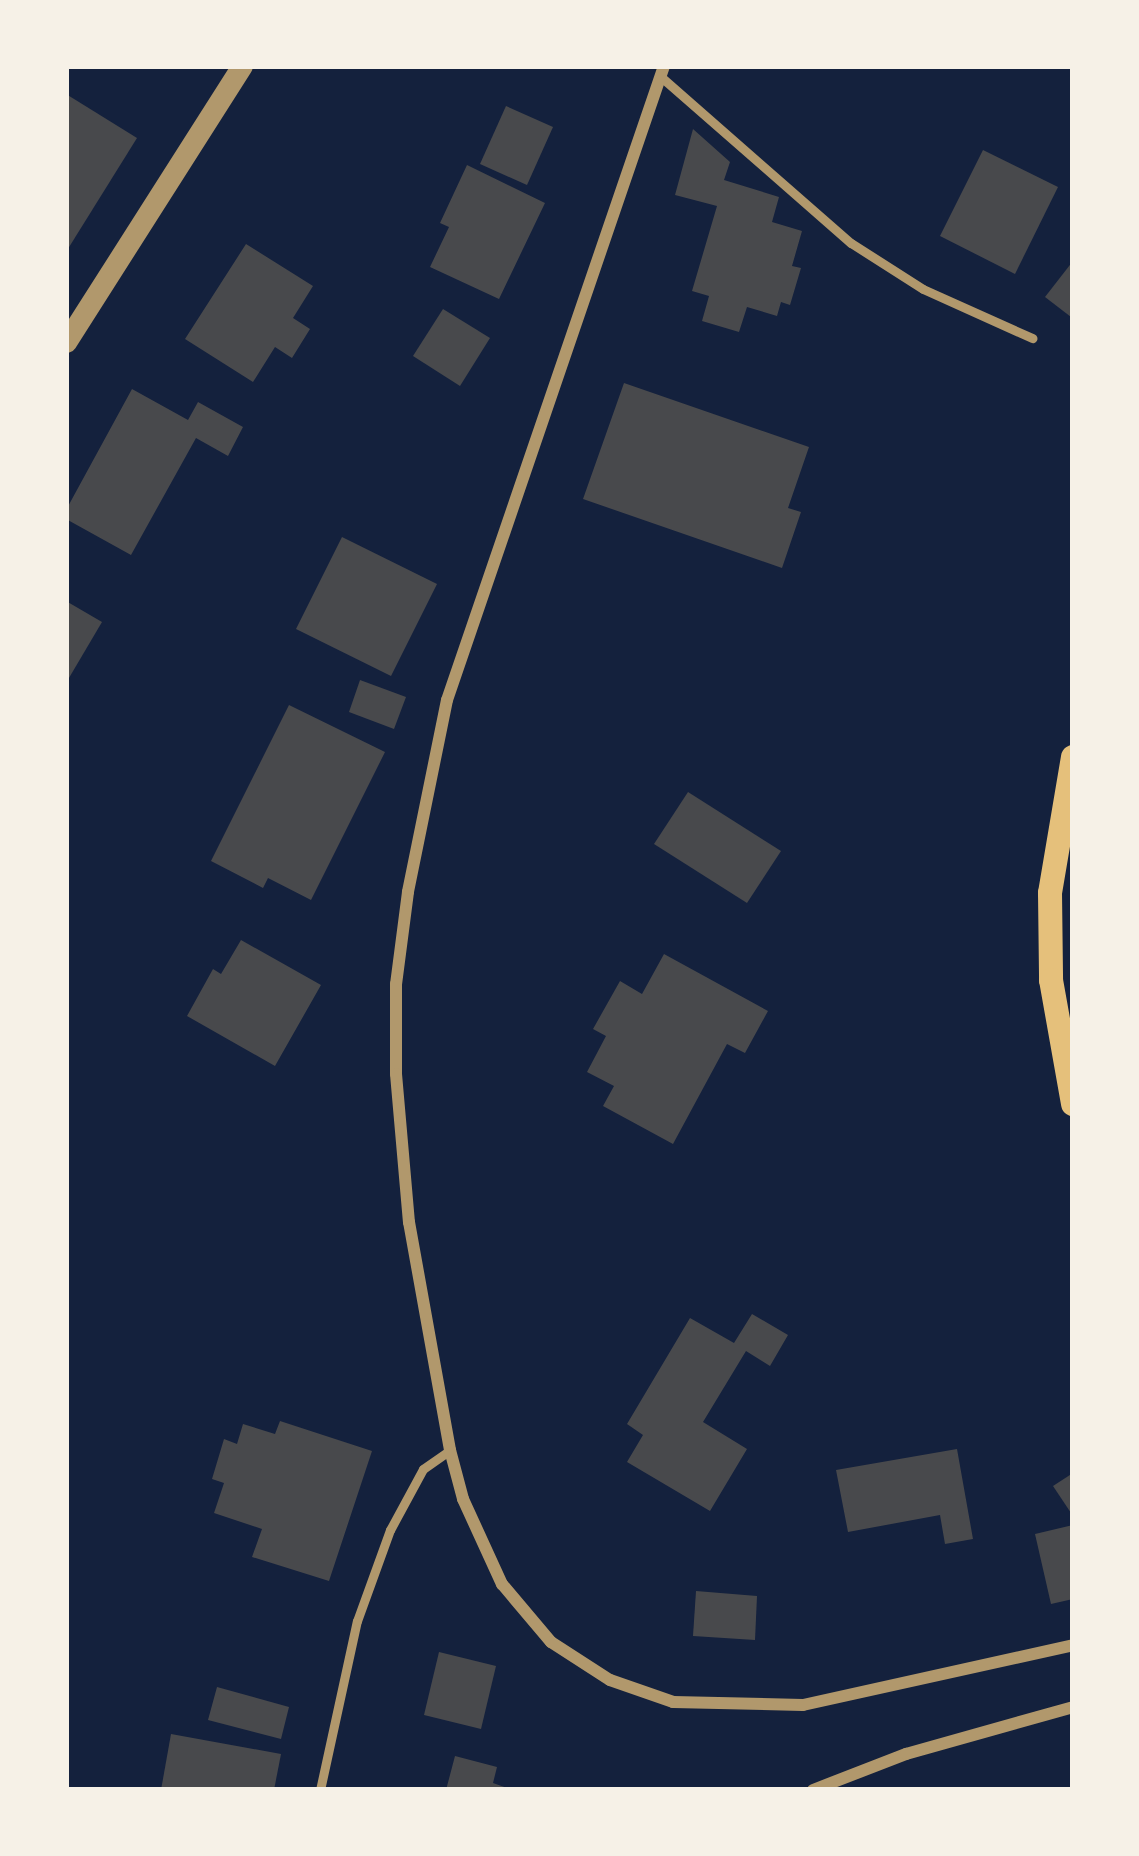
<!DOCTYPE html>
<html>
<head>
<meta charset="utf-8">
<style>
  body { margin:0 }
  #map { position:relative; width:1139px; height:1856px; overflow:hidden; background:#14213d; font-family:Overpass,sans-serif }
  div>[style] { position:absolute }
  .building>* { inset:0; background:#48494c }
  .service>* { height:9px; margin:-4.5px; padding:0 4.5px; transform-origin:4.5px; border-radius:4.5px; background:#b1986c }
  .minor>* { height:12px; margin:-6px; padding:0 6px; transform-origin:6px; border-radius:6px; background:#b1986c }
  .tertiary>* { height:21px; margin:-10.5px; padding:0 10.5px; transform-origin:10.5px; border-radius:10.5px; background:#b1986c }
  .secondary>* { height:24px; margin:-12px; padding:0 12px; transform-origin:12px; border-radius:12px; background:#e5c07b }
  span { translate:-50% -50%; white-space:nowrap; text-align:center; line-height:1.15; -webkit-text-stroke:9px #f6f1e7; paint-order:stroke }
  .frame { position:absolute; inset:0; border:69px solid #f6f1e7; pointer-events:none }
</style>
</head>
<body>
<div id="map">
  <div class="building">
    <div style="clip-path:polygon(66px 94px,137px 138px,66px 252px)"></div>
    <div style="clip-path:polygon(506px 106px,553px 127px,527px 185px,480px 164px)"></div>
    <div style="clip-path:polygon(693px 129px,730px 162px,724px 180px,779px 197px,772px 222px,802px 231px,792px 266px,801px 268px,790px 305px,781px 302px,777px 316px,747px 307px,739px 332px,702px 321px,709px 296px,692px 291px,717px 206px,675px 195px)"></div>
    <div style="clip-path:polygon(983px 150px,1058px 187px,1015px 274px,940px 236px)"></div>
    <div style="clip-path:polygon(467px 165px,545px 203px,499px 299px,430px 267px,449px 227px,440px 223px)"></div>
    <div style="clip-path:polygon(246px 244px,313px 286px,293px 318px,310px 329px,292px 358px,275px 347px,253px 382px,185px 339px)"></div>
    <div style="clip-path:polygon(1073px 261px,1073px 314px,1071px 317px,1045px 297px)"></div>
    <div style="clip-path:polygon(443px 309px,490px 338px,460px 386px,413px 356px)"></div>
    <div style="clip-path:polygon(624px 383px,809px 447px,788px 508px,801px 512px,782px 568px,583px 499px)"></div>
    <div style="clip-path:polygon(132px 389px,188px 420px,198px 402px,243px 427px,228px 456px,196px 438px,131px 555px,66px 519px,66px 510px)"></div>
    <div style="clip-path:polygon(342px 537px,437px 584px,391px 676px,296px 629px)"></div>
    <div style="clip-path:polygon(66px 601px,102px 622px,66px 683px)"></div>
    <div style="clip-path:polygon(360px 680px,406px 697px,394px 729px,349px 712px)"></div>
    <div style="clip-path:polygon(289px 705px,385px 752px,311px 900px,268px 878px,263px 888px,211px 861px)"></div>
    <div style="clip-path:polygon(688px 792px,781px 851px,747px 903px,654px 844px)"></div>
    <div style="clip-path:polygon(241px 940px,321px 985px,275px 1066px,187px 1016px,213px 969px,221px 974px)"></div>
    <div style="clip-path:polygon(664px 954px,768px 1011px,745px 1053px,727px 1044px,673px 1144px,603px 1106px,614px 1086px,587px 1072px,606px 1036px,593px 1029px,620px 981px,642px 994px)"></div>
    <div style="clip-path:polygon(752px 1314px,788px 1335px,770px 1366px,746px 1351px,703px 1422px,747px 1449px,710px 1511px,627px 1462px,643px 1435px,627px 1424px,690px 1318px,734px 1343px)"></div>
    <div style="clip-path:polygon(280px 1421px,372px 1451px,329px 1581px,252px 1557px,262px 1529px,214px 1513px,224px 1483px,212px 1479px,224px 1439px,237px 1444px,243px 1424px,275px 1434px)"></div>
    <div style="clip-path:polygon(957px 1449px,973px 1539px,945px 1544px,940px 1515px,848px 1532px,836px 1470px)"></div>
    <div style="clip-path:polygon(1073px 1473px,1073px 1516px,1053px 1486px)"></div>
    <div style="clip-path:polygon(1073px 1525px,1073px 1599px,1051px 1604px,1035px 1534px)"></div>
    <div style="clip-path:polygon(696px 1591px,757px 1596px,755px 1640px,693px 1636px)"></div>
    <div style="clip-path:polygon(439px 1652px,496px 1666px,481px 1729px,424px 1715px)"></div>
    <div style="clip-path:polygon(217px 1687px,289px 1707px,281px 1739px,208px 1720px)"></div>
    <div style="clip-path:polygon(171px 1734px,281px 1754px,274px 1790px,161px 1790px)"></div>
    <div style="clip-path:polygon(455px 1756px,497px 1767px,493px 1783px,513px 1790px,446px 1790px)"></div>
  </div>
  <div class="service">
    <div style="left:660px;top:76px;width:254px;rotate:41.2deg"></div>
    <div style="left:851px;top:243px;width:85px;rotate:32.6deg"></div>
    <div style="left:923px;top:289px;width:120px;rotate:24.2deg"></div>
    <div style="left:320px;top:1790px;width:173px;rotate:-77.7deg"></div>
    <div style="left:357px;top:1621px;width:97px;rotate:-70.1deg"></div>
    <div style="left:390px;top:1530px;width:69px;rotate:-61.6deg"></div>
    <div style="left:423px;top:1469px;width:33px;rotate:-35deg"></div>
  </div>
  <div class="minor">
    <div style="left:664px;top:66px;width:670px;rotate:108.89deg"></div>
    <div style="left:447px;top:700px;width:196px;rotate:101.5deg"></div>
    <div style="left:408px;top:892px;width:93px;rotate:97.4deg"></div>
    <div style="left:396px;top:984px;width:90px;rotate:90deg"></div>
    <div style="left:396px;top:1074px;width:149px;rotate:85deg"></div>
    <div style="left:409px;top:1222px;width:232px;rotate:79.8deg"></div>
    <div style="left:450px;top:1450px;width:51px;rotate:75.1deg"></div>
    <div style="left:463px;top:1499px;width:94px;rotate:65.4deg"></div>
    <div style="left:502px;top:1584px;width:76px;rotate:49.8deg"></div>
    <div style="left:551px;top:1642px;width:70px;rotate:32.8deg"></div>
    <div style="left:610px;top:1680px;width:67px;rotate:19.2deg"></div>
    <div style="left:673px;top:1702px;width:130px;rotate:1.3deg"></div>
    <div style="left:803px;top:1705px;width:277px;rotate:-12.5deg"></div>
    <div style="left:813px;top:1790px;width:100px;rotate:-21.2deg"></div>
    <div style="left:906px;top:1754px;width:173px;rotate:-15.7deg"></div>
  </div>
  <div class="tertiary">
    <div style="left:66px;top:342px;width:327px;rotate:-57.5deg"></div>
  </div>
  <div class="secondary">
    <div style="left:1073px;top:757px;width:138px;rotate:99.6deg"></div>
    <div style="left:1050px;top:893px;width:87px;rotate:89.3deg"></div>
    <div style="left:1051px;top:980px;width:126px;rotate:79.9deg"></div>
  </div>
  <div class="frame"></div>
</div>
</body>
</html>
